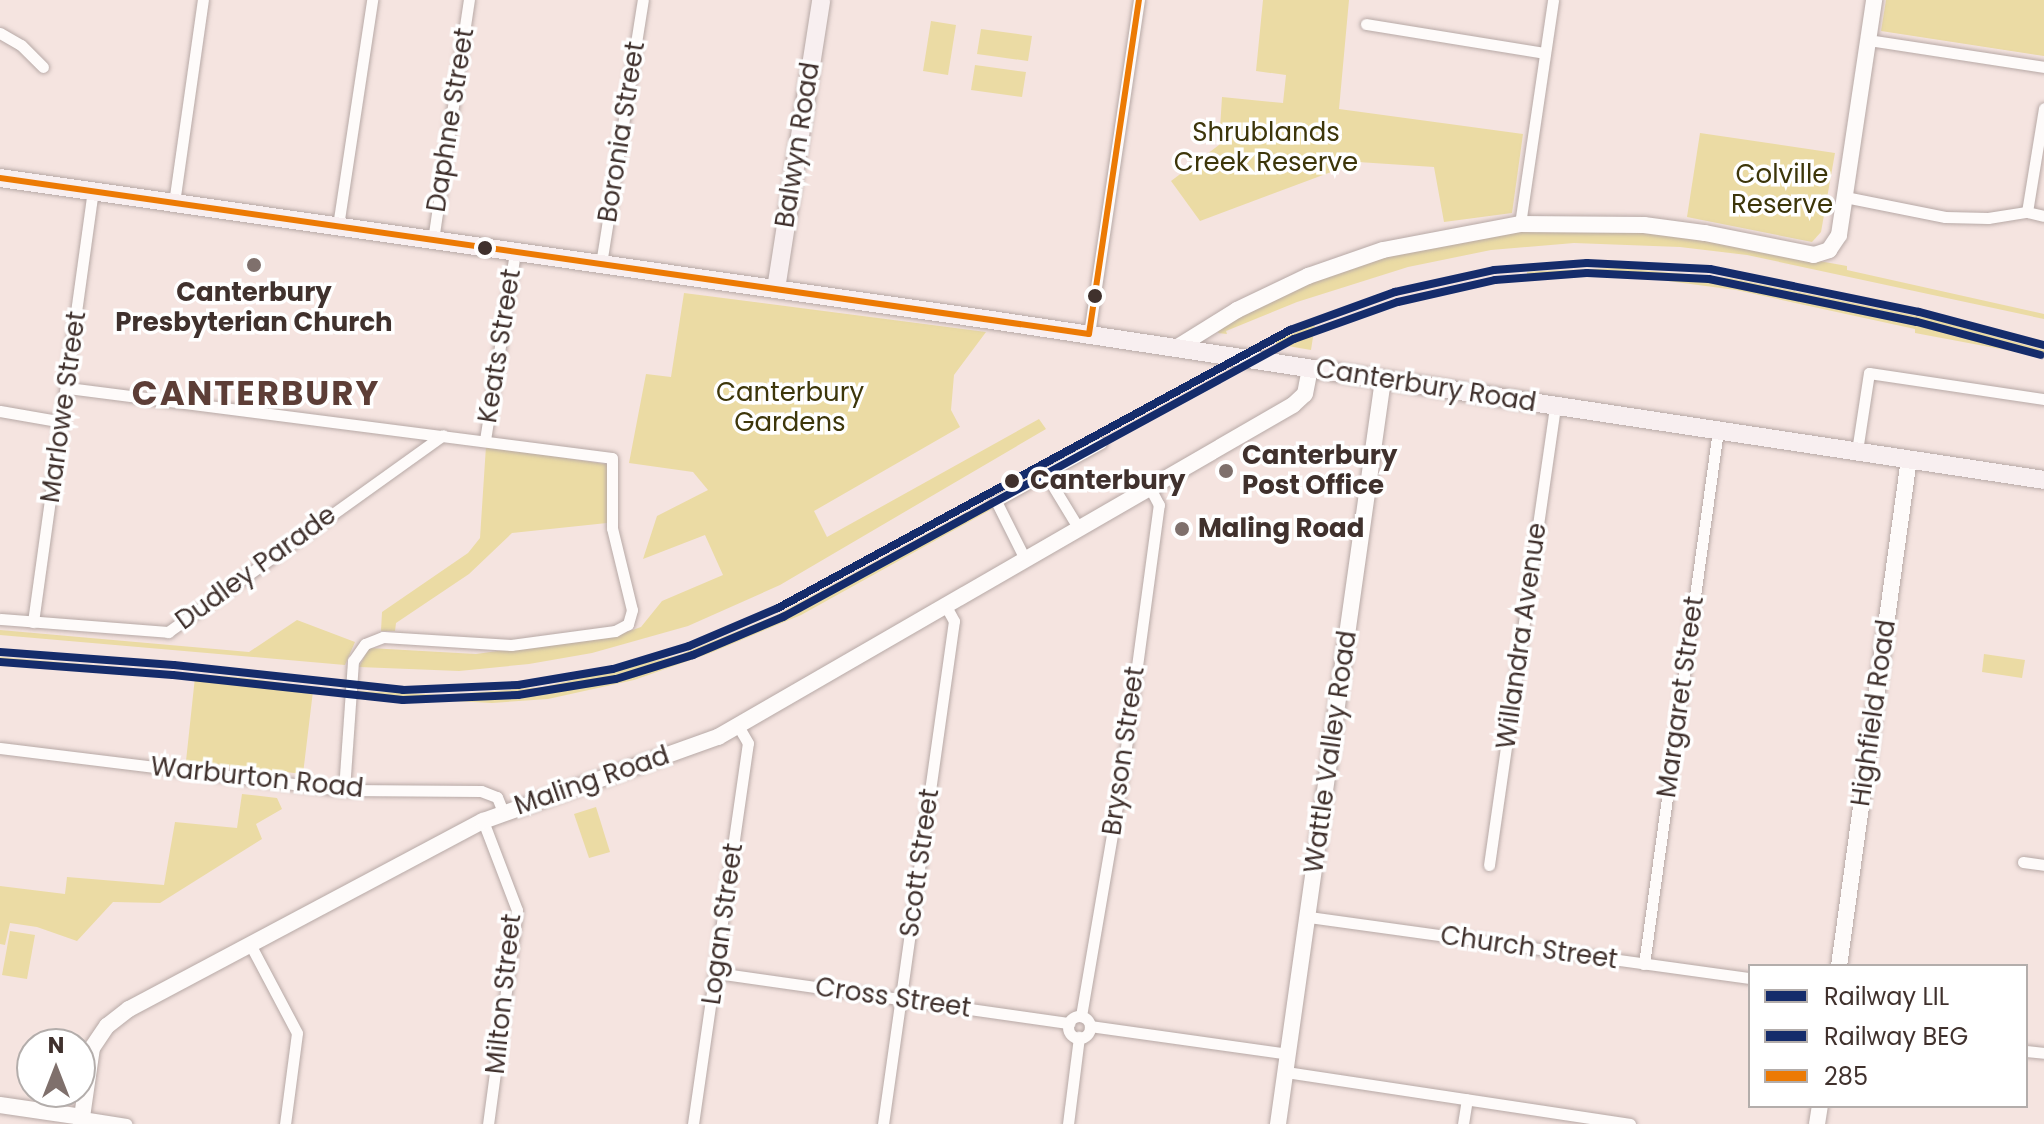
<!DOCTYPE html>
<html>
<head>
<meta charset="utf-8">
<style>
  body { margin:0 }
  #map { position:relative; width:2044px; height:1124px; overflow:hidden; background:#f5e4e0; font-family:Poppins,sans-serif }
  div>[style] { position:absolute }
  .green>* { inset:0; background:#ebdba4 }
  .roads { filter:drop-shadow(0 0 2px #b7a9a6) drop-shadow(0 0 2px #b7a9a6) }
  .street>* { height:11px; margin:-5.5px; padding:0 5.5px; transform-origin:5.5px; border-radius:5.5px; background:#fefbfa }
  .street>.ring { margin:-5.5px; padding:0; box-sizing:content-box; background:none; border:11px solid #fefbfa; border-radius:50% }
  .secondary>* { height:16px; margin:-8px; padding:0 8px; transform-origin:8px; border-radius:8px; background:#fefbfa }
  .primary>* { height:18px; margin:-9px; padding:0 9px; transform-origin:9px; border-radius:9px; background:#f8eff0 }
  .bus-1>* { height:6px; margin:-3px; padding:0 3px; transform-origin:3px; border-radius:3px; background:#ec7a04 }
  .rail-1>* { height:8px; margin:-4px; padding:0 4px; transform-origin:4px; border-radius:4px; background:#152c6b }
  .rail-2>* { height:8px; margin:-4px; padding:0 4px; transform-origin:4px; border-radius:4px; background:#152c6b }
  .dots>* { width:22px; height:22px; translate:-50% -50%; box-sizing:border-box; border:4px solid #fff; border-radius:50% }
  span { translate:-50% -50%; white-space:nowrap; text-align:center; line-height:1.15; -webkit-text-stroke:7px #fff; paint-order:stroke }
  .street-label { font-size:26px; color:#40312d }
  .park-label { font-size:26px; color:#3d360a }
  .poi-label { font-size:26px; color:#40312d; font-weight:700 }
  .left { translate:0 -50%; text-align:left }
  .stop-label { font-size:26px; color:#40312d; font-weight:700 }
  .district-label { font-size:34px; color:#5d3e37; font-weight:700; letter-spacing:2px }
  .legend { position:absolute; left:1748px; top:964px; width:280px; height:144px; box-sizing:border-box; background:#fff; border:2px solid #b3adab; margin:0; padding:10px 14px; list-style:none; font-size:24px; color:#40312d }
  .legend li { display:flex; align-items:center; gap:16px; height:40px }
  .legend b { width:40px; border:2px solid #b3adab }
  .north { position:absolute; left:16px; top:1028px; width:80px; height:80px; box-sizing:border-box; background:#fff; border:2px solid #b3adab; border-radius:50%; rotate:0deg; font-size:22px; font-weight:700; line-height:32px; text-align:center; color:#40312d }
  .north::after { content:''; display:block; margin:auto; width:28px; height:36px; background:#7f706c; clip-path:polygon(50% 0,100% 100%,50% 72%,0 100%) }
</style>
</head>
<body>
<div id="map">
  <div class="green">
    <div style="clip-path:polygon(1263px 0,1349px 0,1339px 109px,1523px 134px,1512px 213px,1444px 222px,1434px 167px,1358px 162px,1200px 221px,1171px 181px,1219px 145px,1222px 97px,1283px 103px,1286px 75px,1256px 71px)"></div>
    <div style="clip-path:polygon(1886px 0,2044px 0,2044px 56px,1881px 31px)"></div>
    <div style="clip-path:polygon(931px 21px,956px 25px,948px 75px,923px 71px)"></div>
    <div style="clip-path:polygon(981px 29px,1032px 36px,1028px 61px,977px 54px)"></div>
    <div style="clip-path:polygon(975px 65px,1026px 72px,1022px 97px,971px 90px)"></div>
    <div style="clip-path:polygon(1700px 133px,1835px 153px,1821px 232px,1812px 242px,1687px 217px)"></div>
    <div style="clip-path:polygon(1496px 232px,1657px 232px,1847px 266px,1847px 270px,2044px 314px,2044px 319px,1747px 255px,1680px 247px,1574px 243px,1491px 250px,1408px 267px,1297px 302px,1226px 331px,1227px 334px,1218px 333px,1220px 328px,1285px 292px,1362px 263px)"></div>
    <div style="clip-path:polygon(1619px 268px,1730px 278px,1932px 319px,2044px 350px,2044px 357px,1915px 333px,1915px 329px,1736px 290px,1630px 276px,1527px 276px,1527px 272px,1540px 271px)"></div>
    <div style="clip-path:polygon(684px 293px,986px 332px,954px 375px,951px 410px,960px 427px,814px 511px,827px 537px,1039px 419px,1046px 429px,780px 585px,688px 626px,592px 653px,529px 664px,459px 671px,359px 667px,369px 648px,476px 654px,621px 634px,641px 627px,662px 601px,723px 575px,705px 535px,643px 559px,657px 516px,708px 490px,693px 472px,629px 463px,646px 374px,671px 377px)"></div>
    <div style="clip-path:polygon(1315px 324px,1311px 350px,1276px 344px,1276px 341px)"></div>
    <div style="clip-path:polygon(486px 446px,605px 464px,609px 466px,607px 523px,512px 533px,469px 574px,396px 623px,395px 631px,381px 631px,382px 612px,468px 553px,480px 538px)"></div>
    <div style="clip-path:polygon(990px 500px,994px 508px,801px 615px,708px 654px,634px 680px,548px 699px,492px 703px,359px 696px,360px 691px,444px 695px,543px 687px,679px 655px,775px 616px)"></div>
    <div style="clip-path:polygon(297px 620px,355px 642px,345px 665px,0 635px,0 630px,249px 652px)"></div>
    <div style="clip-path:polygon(1984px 654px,2025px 660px,2022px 678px,1982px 672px)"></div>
    <div style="clip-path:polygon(0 657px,246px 678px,342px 691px,342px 694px,313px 691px,303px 774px,186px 761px,195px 677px,0 662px)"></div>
    <div style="clip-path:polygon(242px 794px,277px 798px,282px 809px,256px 824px,262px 839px,160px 903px,113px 902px,77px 941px,37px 927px,10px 923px,5px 945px,0 944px,0 886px,65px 894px,67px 877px,164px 885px,175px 822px,237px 828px)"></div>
    <div style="clip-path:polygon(596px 807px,610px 852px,589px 858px,574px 814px)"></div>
    <div style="clip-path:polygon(10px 931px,35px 935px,27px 979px,2px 975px)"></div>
  </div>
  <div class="roads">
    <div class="street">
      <div style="left:1366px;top:24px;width:181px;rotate:9.2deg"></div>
      <div style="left:0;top:33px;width:24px;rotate:30deg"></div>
      <div style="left:21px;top:45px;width:31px;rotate:45deg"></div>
      <div style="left:1868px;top:40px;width:178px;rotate:8.7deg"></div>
      <div style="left:1845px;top:197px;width:102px;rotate:11.3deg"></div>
      <div style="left:1945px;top:217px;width:43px;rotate:1.3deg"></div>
      <div style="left:1988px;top:218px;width:39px;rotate:-9deg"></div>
      <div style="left:2027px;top:212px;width:17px;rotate:13deg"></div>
      <div style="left:174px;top:203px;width:205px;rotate:-81.9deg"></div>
      <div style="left:2027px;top:212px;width:105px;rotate:-80.7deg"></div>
      <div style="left:1520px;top:224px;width:226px;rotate:-81.6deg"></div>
      <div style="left:338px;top:226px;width:229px;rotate:-81.4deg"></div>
      <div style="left:433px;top:240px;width:243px;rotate:-81.5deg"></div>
      <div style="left:601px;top:264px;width:267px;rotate:-81deg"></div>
      <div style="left:1089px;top:334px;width:338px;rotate:-81.5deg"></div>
      <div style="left:68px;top:388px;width:548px;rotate:7.33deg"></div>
      <div style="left:612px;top:458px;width:70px;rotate:90deg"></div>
      <div style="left:612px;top:528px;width:84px;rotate:76.3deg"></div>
      <div style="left:632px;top:610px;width:15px;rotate:106deg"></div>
      <div style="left:628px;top:624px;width:15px;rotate:152deg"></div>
      <div style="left:615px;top:631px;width:105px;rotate:172.3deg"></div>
      <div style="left:511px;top:645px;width:128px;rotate:-176.4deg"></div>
      <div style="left:383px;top:637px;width:19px;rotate:159deg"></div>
      <div style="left:365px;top:644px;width:21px;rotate:125deg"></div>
      <div style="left:353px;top:661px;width:129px;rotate:94deg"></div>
      <div style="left:0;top:411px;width:64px;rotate:9.9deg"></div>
      <div style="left:485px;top:440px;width:190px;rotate:-80.9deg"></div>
      <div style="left:1857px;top:451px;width:79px;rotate:-81.3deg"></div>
      <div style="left:1869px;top:373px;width:177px;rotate:8.5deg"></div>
      <div style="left:1045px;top:473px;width:66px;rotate:58.7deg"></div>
      <div style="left:1025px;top:559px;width:65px;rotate:-116.6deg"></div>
      <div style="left:996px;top:501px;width:120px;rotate:-28.9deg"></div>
      <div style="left:0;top:619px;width:169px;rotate:4.4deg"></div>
      <div style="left:168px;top:632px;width:338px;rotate:-35.6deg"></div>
      <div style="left:33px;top:622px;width:435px;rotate:-82.1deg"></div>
      <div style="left:0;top:748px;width:347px;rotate:7deg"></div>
      <div style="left:344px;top:790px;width:137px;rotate:0.4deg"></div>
      <div style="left:481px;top:791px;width:17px;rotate:21deg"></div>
      <div style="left:497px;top:797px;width:16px;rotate:68deg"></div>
      <div style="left:483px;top:821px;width:95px;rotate:69.1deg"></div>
      <div style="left:517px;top:910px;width:216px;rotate:97.7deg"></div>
      <div style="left:2023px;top:862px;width:21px;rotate:8deg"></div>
      <div style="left:1489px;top:865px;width:464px;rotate:-81.8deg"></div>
      <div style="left:1309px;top:917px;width:445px;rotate:7.9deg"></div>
      <div style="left:251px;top:946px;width:98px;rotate:62.1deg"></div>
      <div style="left:297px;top:1033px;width:92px;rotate:97.5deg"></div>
      <div style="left:1644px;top:964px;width:539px;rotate:-82.11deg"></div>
      <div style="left:717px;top:973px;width:356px;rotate:8.1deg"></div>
      <div style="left:1081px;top:1016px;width:242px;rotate:-80.3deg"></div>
      <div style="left:1122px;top:777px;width:275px;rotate:-82.3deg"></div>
      <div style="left:1159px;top:505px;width:19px;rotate:-118deg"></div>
      <div class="ring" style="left:1068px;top:1016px;width:11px;height:11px"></div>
      <div style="left:1090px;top:1026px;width:200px;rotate:8deg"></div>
      <div style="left:2026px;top:1051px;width:18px;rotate:6deg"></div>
      <div style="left:1286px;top:1072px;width:348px;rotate:8.6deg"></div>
      <div style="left:82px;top:1117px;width:45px;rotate:9deg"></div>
      <div style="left:693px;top:1124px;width:385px;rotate:-81.8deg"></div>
      <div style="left:748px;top:743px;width:20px;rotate:-120deg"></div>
      <div style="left:883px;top:1124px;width:508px;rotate:-81.97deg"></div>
      <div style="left:954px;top:621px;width:18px;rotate:-119deg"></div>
      <div style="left:1068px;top:1124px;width:88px;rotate:-82.8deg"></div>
      <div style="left:1463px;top:1124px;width:25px;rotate:-81deg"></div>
    </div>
    <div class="secondary">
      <div style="left:1176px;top:348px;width:72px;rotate:-31.9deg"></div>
      <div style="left:1237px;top:310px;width:79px;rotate:-25.6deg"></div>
      <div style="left:1308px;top:276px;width:79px;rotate:-19.1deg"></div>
      <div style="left:1383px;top:250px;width:139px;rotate:-10.7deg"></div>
      <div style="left:1520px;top:224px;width:124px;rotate:0.5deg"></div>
      <div style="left:1644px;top:225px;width:62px;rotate:7.5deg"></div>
      <div style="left:1705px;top:233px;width:111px;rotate:11.4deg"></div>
      <div style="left:1814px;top:255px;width:16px;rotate:-18deg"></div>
      <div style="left:1829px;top:250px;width:18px;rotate:-56deg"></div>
      <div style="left:1839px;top:235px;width:238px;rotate:-81.5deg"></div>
      <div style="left:1839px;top:966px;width:512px;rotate:-82.14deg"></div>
      <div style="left:0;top:1105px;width:83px;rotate:8.3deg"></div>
      <div style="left:81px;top:1124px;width:77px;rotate:-81.8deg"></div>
      <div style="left:92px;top:1048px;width:27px;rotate:-56deg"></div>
      <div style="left:107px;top:1026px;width:28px;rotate:-38deg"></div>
      <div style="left:129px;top:1009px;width:401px;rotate:-28deg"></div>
      <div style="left:483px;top:821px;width:250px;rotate:-19.7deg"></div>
      <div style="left:718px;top:737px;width:664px;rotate:-30deg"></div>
      <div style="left:1293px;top:405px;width:16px;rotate:-43deg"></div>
      <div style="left:1305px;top:394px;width:25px;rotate:-79deg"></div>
      <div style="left:1278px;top:1124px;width:751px;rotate:-81.97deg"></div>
      <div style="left:1817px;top:1124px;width:18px;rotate:-81deg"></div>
    </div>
    <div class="primary">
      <div style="left:0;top:178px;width:995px;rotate:8.15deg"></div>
      <div style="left:985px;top:319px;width:1071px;rotate:8.64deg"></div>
      <div style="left:776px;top:289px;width:292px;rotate:-81.1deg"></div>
    </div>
  </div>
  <div class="bus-1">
    <div style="left:0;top:178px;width:1100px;rotate:8.15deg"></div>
    <div style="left:1089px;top:334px;width:338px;rotate:-81.5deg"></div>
  </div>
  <div class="rail-1">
    <div style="left:0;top:652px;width:174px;rotate:4.3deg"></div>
    <div style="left:174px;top:665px;width:230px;rotate:6.2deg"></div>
    <div style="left:403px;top:690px;width:115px;rotate:-2.5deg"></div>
    <div style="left:518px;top:685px;width:96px;rotate:-9.6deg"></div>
    <div style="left:613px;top:669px;width:79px;rotate:-16.8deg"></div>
    <div style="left:689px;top:646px;width:97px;rotate:-23.1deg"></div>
    <div style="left:778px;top:608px;width:583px;rotate:-28.5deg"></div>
    <div style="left:1290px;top:330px;width:112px;rotate:-19.9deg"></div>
    <div style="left:1395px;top:292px;width:101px;rotate:-12.5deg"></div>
    <div style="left:1494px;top:270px;width:93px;rotate:-4.3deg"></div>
    <div style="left:1587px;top:263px;width:123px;rotate:2.8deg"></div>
    <div style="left:1710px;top:269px;width:213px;rotate:11.6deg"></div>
    <div style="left:1919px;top:312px;width:129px;rotate:14.8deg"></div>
  </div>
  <div class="rail-2">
    <div style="left:0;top:662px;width:173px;rotate:4.3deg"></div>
    <div style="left:173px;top:675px;width:231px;rotate:6.2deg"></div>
    <div style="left:403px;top:700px;width:115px;rotate:-2.5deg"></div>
    <div style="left:518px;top:695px;width:99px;rotate:-9.3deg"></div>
    <div style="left:616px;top:679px;width:81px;rotate:-17.3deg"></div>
    <div style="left:693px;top:655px;width:98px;rotate:-22.9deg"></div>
    <div style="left:783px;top:617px;width:582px;rotate:-28.55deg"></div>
    <div style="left:1294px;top:339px;width:110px;rotate:-19.6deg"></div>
    <div style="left:1398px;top:302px;width:99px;rotate:-12.8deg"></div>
    <div style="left:1495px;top:280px;width:92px;rotate:-4.4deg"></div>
    <div style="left:1587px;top:273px;width:122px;rotate:2.8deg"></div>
    <div style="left:1709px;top:279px;width:212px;rotate:11.7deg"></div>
    <div style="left:1917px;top:322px;width:128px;rotate:14.9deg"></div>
  </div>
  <div class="dots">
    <div style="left:485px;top:248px;background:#40312d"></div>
    <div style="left:254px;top:265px;background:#7f706c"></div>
    <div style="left:1095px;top:296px;background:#40312d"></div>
    <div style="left:1226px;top:471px;background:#7f706c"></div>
    <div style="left:1012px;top:481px;background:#40312d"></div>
    <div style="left:1182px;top:529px;background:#7f706c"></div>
  </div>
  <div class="street-label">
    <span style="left:451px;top:120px;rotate:-81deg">Daphne Street</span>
    <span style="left:622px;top:132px;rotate:-81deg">Boronia Street</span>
    <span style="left:798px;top:145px;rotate:-81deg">Balwyn Road</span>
    <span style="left:500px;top:346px;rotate:-81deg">Keats Street</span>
    <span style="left:1426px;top:386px;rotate:9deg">Canterbury Road</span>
    <span style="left:64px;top:407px;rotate:-82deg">Marlowe Street</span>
    <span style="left:256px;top:568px;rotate:-36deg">Dudley Parade</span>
    <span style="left:1522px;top:636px;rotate:-82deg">Willandra Avenue</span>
    <span style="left:1681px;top:697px;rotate:-82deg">Margaret Street</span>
    <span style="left:1874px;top:713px;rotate:-82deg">Highfield Road</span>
    <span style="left:1124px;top:751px;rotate:-82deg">Bryson Street</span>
    <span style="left:1331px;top:752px;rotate:-82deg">Wattle Valley Road</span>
    <span style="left:257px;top:778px;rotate:6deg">Warburton Road</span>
    <span style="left:592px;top:781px;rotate:-19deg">Maling Road</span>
    <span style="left:920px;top:863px;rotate:-82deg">Scott Street</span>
    <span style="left:723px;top:924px;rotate:-82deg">Logan Street</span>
    <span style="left:1529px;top:948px;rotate:8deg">Church Street</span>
    <span style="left:504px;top:994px;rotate:-84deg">Milton Street</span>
    <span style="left:893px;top:998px;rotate:8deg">Cross Street</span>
  </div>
  <div class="park-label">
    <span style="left:1266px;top:148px">Shrublands<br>Creek Reserve</span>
    <span style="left:1782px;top:190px">Colville<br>Reserve</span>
    <span style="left:790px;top:408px">Canterbury<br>Gardens</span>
  </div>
  <div class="poi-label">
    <span style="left:254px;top:308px">Canterbury<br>Presbyterian Church</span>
    <span class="left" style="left:1242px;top:471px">Canterbury<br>Post Office</span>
    <span class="left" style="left:1198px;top:529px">Maling Road</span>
  </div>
  <div class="stop-label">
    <span class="left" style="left:1030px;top:481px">Canterbury</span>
  </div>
  <div class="district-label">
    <span style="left:256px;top:394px">CANTERBURY</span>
  </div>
  <ul class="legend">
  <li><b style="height:10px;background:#152c6b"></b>Railway LIL</li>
  <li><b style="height:10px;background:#152c6b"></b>Railway BEG</li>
  <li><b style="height:10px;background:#ec7a04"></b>285</li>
  </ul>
  <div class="north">N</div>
</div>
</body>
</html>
